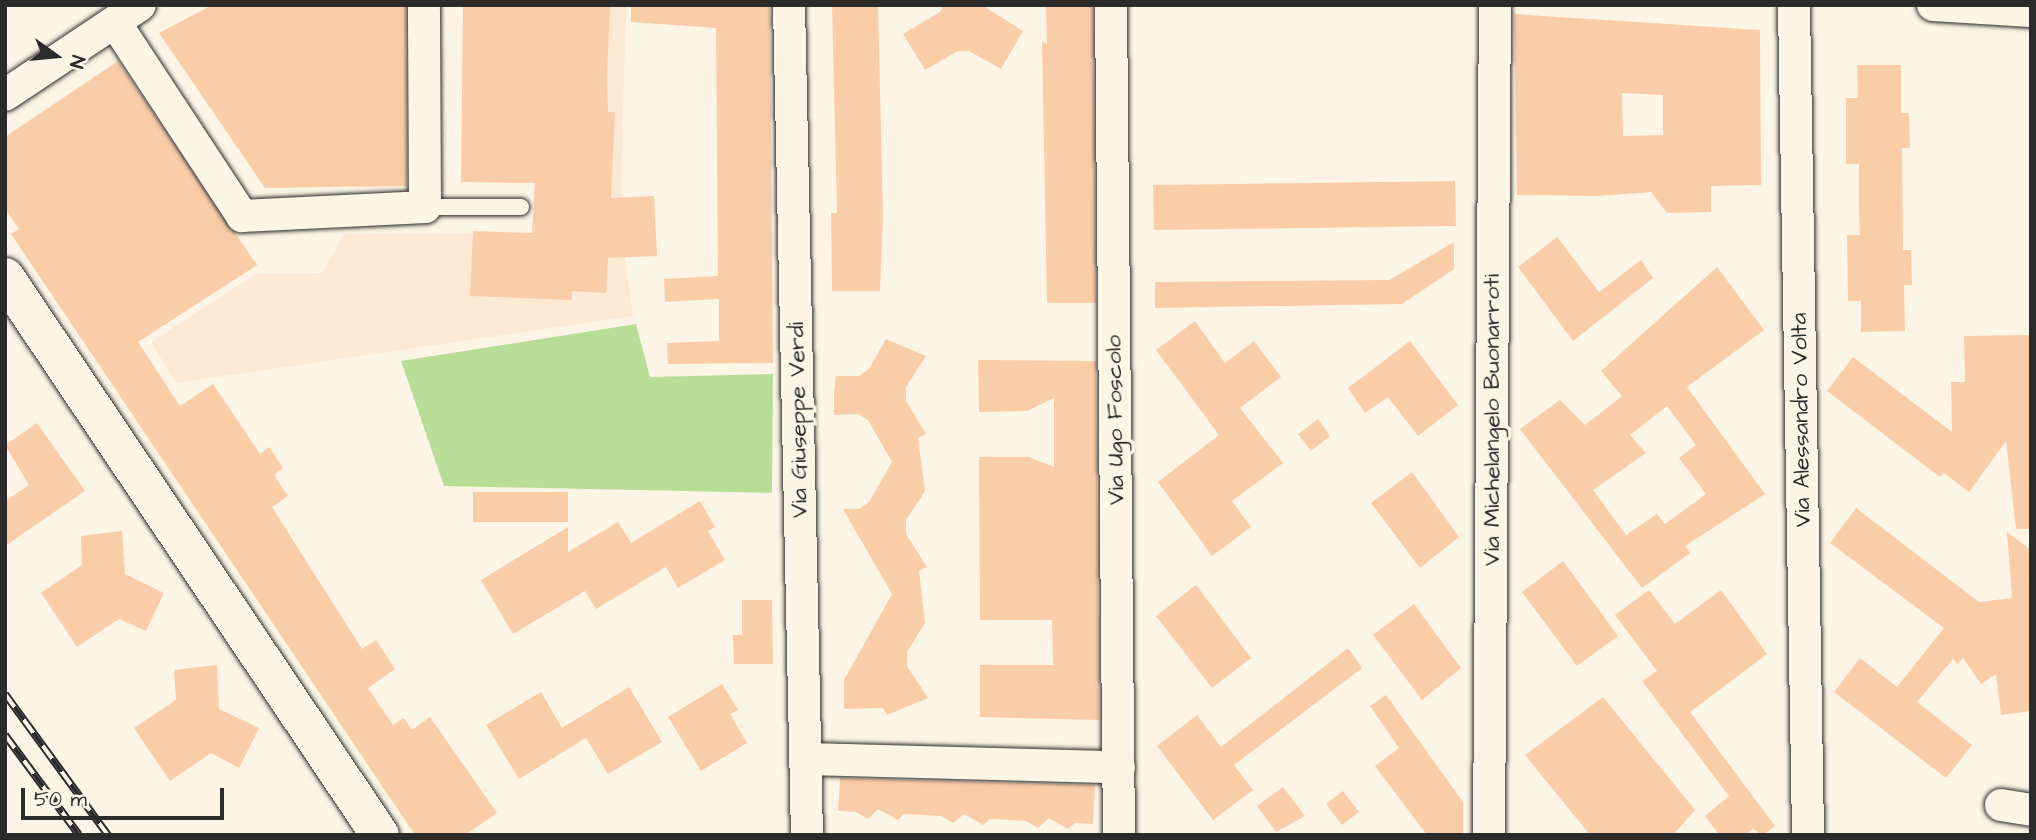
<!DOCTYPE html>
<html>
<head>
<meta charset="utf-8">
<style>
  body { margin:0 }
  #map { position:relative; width:2036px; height:840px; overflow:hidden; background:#fcf5e5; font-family:"Architects Daughter",sans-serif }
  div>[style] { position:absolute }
  .built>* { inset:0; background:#fbe9d3 }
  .green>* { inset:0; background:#b8dd97 }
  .building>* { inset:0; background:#facda9 }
  .roads { filter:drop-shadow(0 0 2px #2b2b2b) drop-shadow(0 0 2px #2b2b2b) }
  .lane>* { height:16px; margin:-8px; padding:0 8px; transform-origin:8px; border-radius:8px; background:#fcf5e5 }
  .street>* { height:32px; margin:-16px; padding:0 16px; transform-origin:16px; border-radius:16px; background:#fcf5e5 }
  .secondary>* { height:38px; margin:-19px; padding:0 19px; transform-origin:19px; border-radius:19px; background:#fcf5e5 }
  .rail>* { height:8px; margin-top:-4px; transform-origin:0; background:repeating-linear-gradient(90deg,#fcf5e5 0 16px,#2b2b2b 0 32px); box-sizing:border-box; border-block:2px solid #2b2b2b }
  span { translate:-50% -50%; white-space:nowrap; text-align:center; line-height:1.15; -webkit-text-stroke:7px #fcf5e5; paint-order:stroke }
  .street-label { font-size:23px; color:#2b2b2b }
  .frame { position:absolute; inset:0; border:7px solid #2b2b2b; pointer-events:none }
  .north { position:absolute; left:21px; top:21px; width:70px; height:70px; -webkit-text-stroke:5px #fcf5e5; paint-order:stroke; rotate:105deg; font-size:19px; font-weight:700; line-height:28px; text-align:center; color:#2b2b2b }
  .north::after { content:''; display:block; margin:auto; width:24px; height:32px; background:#2b2b2b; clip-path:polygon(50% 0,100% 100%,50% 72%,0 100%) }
  .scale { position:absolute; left:21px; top:788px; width:203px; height:32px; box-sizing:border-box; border:4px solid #2b2b2b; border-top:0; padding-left:9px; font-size:21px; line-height:24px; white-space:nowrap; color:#2b2b2b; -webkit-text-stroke:5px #fcf5e5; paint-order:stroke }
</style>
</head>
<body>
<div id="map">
  <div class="built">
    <div style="clip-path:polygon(561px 5px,626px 5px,620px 224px,633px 316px,176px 383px,151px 342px,256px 274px,322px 273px,344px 234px,532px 233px,537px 140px)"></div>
  </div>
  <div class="green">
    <div style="clip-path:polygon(636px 324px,650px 377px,773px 374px,772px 493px,444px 486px,401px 361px)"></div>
  </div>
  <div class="building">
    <div style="clip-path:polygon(212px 5px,406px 5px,407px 186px,265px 188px,159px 33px)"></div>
    <div style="clip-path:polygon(463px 5px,610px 5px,607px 78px,608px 112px,615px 112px,611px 198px,654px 196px,657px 256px,608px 258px,606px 293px,572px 291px,572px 300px,470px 296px,473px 231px,532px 233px,535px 183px,461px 182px)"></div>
    <div style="clip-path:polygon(631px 5px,770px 5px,773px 363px,668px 364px,667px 343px,719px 341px,719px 299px,665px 302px,664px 279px,718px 276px,716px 28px,631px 22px)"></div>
    <div style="clip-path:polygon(832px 5px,878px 5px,883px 217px,880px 291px,832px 291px,831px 213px,837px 213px)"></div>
    <div style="clip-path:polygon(944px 5px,982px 5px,1023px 31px,1001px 69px,969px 51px,958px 51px,925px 70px,903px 34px,940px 12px)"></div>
    <div style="clip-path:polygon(1046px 5px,1093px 5px,1096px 303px,1047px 303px,1042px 41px,1047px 44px)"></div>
    <div style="clip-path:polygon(evenodd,1514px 14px,1760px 30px,1761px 185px,1711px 186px,1711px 212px,1667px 213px,1651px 192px,1598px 196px,1517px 195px,1514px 14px,1622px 93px,1663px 95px,1663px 135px,1623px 136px,1622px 93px)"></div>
    <div style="clip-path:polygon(118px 61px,257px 265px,138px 342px,180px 406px,213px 384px,260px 454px,269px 447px,283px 468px,274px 475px,288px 496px,272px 507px,362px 649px,376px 640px,395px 669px,368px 688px,393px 725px,404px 718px,412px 730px,430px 717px,497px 813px,465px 835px,415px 835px,11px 234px,19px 229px,5px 209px,5px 137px)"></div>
    <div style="clip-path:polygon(1857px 65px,1901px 65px,1901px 113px,1909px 113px,1910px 148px,1902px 148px,1903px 250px,1911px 250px,1912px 285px,1904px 285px,1905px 331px,1861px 332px,1861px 301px,1848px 301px,1847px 235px,1860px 235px,1859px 212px,1859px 164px,1846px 164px,1846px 98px,1858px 98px)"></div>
    <div style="clip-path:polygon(1455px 181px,1456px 226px,1154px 230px,1153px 185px)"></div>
    <div style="clip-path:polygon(1557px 237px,1599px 292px,1641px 260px,1653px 278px,1573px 341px,1518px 267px)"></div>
    <div style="clip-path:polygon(1454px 242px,1454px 269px,1402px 304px,1155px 308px,1155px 282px,1389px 280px)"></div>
    <div style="clip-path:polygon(evenodd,1717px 267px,1764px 330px,1687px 387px,1765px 494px,1685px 546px,1690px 553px,1642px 588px,1520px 429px,1560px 400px,1585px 425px,1622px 396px,1601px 371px,1717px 267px,1667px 406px,1696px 445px,1679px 458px,1706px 494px,1665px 524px,1657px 514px,1626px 535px,1593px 490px,1646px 453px,1630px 435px,1667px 406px)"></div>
    <div style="clip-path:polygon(1195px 321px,1225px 363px,1254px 341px,1281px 377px,1240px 408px,1283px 463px,1232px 501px,1251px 527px,1212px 556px,1158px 482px,1219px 435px,1156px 350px)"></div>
    <div style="clip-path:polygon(2031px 335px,2031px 529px,2016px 529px,2006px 441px,1969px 492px,1944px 473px,1940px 477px,1827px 391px,1853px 357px,1952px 432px,1951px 382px,1965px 382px,1964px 336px)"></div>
    <div style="clip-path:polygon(886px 339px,926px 356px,906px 387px,906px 401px,926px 434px,918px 438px,925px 491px,906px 520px,906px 534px,927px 567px,919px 571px,925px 623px,907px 652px,907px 666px,928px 698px,887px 715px,883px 708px,844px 709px,844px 680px,892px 594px,843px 509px,859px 509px,869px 502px,892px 462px,868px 420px,858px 414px,834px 415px,834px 393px,836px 376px,859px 376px,869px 369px)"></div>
    <div style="clip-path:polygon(1410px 341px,1458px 405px,1418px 436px,1388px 397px,1365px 413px,1348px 388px)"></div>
    <div style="clip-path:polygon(978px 360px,1096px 361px,1099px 720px,980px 717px,980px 665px,1053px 665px,1052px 620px,980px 620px,979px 457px,1029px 457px,1054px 467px,1054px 398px,1027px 411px,979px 412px)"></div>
    <div style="clip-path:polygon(1318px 419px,1330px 436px,1311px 451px,1298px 434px)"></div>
    <div style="clip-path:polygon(37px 423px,85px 491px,5px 546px,5px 501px,29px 485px,5px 445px)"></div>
    <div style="clip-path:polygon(1412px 472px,1459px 537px,1420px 568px,1371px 503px)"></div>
    <div style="clip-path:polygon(473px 492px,568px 492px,568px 522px,473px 522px)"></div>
    <div style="clip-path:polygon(700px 501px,715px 527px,708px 531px,725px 560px,678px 588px,666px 567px,596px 609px,585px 591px,513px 634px,481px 580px,568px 527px,568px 552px,618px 522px,631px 543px)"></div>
    <div style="clip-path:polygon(1856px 508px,1979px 602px,2012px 598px,2007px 532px,2031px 550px,2031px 711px,2001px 715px,1996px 674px,1981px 684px,1963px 658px,1958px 664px,1953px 659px,1917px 702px,1972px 745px,1946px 778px,1834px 692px,1860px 658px,1897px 687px,1944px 628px,1830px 543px)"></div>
    <div style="clip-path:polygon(122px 531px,125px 574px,164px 593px,146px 631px,119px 619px,77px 647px,41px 593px,82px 565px,81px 536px)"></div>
    <div style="clip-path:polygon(1563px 561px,1618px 636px,1577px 666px,1522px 592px)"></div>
    <div style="clip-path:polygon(1196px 585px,1251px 658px,1212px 688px,1156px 616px)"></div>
    <div style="clip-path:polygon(1649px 590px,1675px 624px,1721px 590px,1767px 654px,1690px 712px,1775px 826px,1763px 835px,1753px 829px,1745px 835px,1719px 835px,1705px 816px,1729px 796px,1642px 681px,1657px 671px,1615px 615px)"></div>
    <div style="clip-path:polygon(742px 600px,772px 600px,773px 664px,734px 664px,733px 635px,742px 635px)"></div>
    <div style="clip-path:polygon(1414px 604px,1461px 668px,1422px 700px,1373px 635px)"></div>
    <div style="clip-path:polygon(1348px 648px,1362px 668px,1234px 765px,1253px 790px,1213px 820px,1157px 746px,1197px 715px,1221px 747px)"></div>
    <div style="clip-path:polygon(217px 665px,219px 709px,259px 728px,239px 768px,211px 753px,170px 781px,134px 728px,176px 700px,174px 670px)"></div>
    <div style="clip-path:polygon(722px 684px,738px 710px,730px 714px,747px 743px,701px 771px,668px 717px)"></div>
    <div style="clip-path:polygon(629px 687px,662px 742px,608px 774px,586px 738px,519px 779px,486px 725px,541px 692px,562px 728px)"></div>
    <div style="clip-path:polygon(1386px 695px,1463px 802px,1463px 835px,1427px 835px,1375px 766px,1399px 748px,1370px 706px)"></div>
    <div style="clip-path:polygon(1603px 697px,1695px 810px,1673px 835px,1590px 835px,1525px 755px)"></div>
    <div style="clip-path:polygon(840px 778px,1095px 785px,1093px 824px,1075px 823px,1068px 829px,1049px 818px,1038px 828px,1026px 821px,990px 819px,983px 825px,964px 814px,953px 823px,941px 816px,904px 814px,898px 820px,878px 809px,868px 819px,856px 812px,838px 811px)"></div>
    <div style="clip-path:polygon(1283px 787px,1305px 816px,1276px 832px,1257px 806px)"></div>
    <div style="clip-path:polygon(1343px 791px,1359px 812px,1342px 825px,1326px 804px)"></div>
  </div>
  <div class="roads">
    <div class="lane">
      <div style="left:425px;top:207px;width:96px"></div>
    </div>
    <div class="street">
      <div style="left:789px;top:5px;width:830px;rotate:88.76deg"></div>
      <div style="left:1111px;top:5px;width:830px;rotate:89.45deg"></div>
      <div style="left:1794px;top:5px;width:830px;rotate:89.03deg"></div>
      <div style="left:1933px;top:5px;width:98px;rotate:3.5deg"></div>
      <div style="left:116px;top:24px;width:230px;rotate:56.7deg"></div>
      <div style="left:242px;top:216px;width:183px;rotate:-2.8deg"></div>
      <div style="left:425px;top:207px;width:202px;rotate:-90.3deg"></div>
      <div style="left:5px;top:95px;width:162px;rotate:-33.7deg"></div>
      <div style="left:805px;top:759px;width:314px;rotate:1.5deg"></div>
      <div style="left:2001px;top:805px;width:30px;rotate:9deg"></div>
      <div style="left:1489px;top:835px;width:830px;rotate:-89.59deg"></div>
    </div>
    <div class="secondary">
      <div style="left:5px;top:277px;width:672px;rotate:56.1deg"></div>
    </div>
  </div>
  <div class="rail">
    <div style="left:5px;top:694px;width:175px;rotate:53.9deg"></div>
    <div style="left:5px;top:735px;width:124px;rotate:53.5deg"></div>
  </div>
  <div class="street-label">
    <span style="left:798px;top:420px;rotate:-91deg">Via Giuseppe Verdi</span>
    <span style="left:1115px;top:420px;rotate:-91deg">Via Ugo Foscolo</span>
    <span style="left:1492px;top:420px;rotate:-90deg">Via Michelangelo Buonarroti</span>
    <span style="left:1801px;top:420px;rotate:-91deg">Via Alessandro Volta</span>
  </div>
  <div class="frame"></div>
  <div class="north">N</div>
  <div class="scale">50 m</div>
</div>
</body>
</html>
